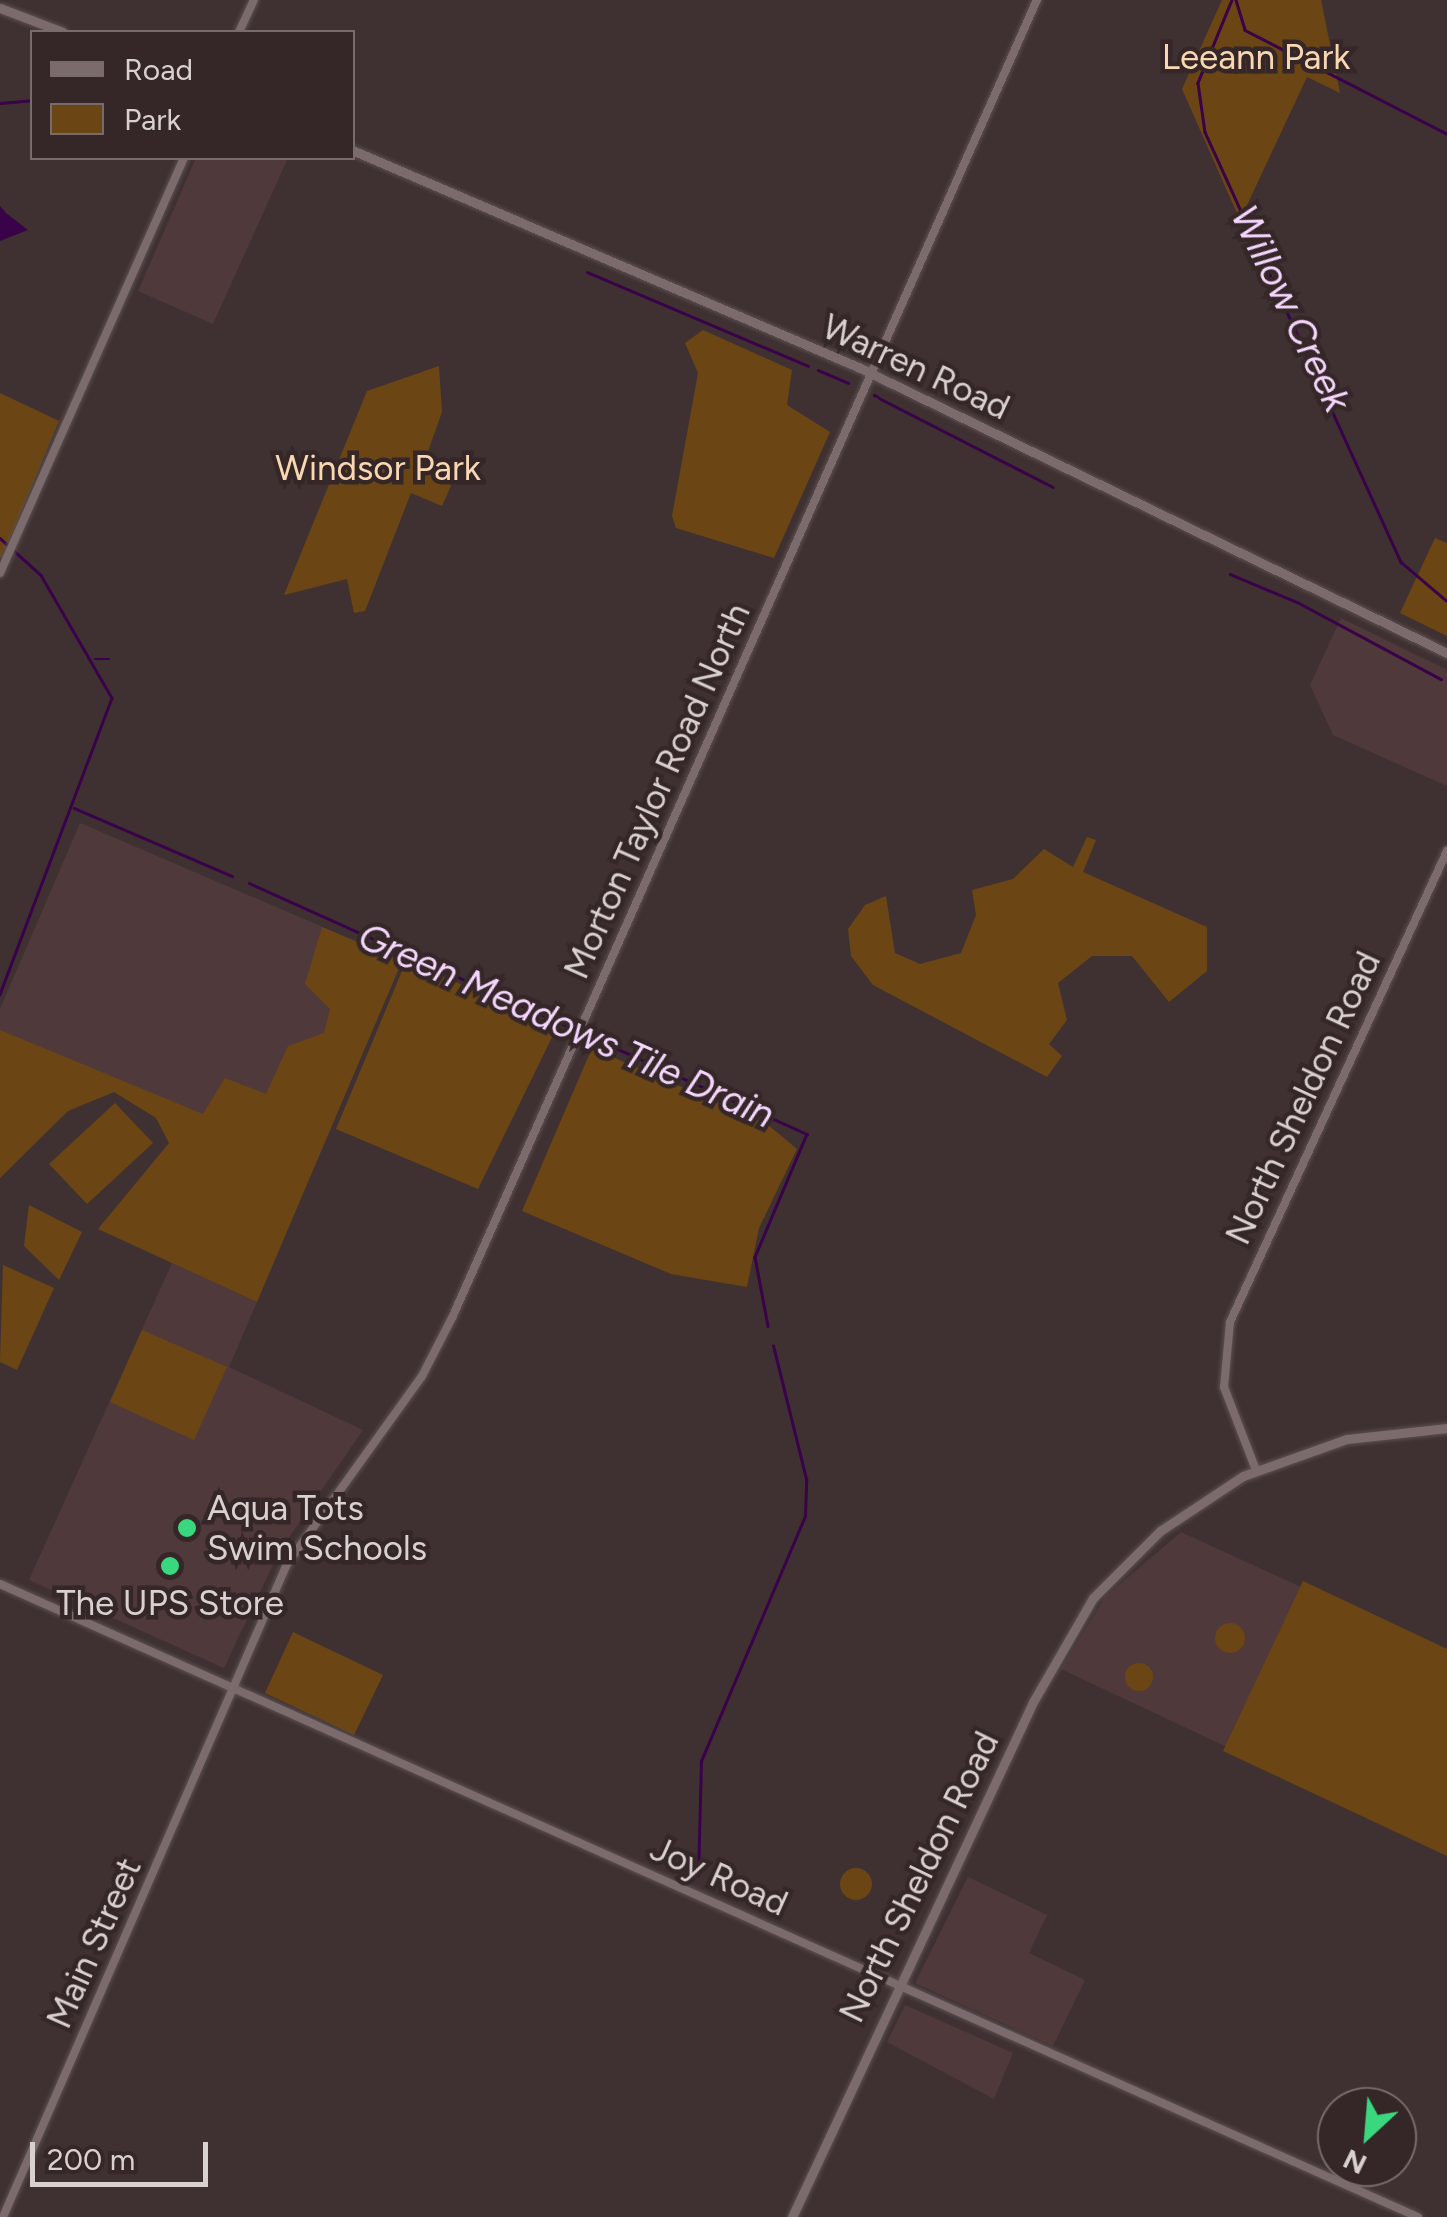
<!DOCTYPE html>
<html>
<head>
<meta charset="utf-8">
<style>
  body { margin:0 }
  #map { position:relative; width:1447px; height:2217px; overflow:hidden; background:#3f3132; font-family:Figtree,sans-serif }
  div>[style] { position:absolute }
  .built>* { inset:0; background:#4f393b }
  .green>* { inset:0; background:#6b4614 }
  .round { border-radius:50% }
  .water>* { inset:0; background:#3a0248 }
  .stream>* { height:2.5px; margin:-1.25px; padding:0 1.25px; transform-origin:1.25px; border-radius:1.25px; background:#3a0248 }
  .roads { filter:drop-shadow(0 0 2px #5b5050) drop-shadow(0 0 2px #5b5050) }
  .tertiary>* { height:8px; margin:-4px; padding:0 4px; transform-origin:4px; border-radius:4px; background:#7b6b6c }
  .secondary>* { height:9px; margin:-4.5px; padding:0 4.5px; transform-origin:4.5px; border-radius:4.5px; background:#7b6b6c }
  .dots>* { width:28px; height:28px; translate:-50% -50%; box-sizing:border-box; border:5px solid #352728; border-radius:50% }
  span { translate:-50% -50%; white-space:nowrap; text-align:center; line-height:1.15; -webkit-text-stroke:9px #352728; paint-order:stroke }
  .park-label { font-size:35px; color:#f8d7b2 }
  .street-label { font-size:35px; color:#d9d0d0 }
  .poi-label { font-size:35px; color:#d9d0d0 }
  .left { translate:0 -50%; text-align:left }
  .water-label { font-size:38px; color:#f4d6fd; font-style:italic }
  .legend { position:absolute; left:30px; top:30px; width:325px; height:130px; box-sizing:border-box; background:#352728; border:2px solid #776b6b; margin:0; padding:12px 18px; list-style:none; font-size:30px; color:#d9d0d0 }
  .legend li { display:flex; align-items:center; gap:20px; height:50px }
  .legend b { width:50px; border:2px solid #776b6b }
  .north { position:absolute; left:1317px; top:2087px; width:100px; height:100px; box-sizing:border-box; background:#352728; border:2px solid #776b6b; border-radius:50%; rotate:206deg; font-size:28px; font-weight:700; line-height:40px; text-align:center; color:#d9d0d0 }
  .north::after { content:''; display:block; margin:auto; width:35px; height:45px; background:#39d87f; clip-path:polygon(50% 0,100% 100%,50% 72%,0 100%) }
  .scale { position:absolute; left:30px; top:2142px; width:178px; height:45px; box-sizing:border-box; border:5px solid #d9d0d0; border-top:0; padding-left:12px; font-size:30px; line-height:35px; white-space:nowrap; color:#d9d0d0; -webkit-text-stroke:8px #352728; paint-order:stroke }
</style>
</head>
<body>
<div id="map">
  <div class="built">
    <div style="clip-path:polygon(196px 158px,288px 158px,213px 324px,138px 291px)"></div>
    <div style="clip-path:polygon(1341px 618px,1447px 670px,1447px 786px,1333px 735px,1310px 685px)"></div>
    <div style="clip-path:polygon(80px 823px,402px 961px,311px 1173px,0 1040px,0 1009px)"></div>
    <div style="clip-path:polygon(172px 1263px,257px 1302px,229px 1367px,363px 1430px,279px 1552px,224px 1668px,29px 1580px)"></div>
    <div style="clip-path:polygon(1181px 1532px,1447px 1654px,1393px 1825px,1061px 1669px,1105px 1597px)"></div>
    <div style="clip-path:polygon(968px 1877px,1047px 1915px,1029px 1953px,1085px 1980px,1053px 2046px,915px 1983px)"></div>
    <div style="clip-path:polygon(905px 2005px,1013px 2053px,994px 2099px,887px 2042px)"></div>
  </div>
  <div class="green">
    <div style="clip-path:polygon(1222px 0,1321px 0,1340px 93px,1307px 77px,1240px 220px,1182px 89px)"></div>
    <div style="clip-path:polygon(703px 330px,792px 370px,787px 405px,830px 432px,774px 558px,676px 528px,672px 516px,698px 373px,685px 343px)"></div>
    <div style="clip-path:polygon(439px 366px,442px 412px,422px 468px,453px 481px,442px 506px,411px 493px,365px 611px,354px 613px,347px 579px,284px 595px,367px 391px)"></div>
    <div style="clip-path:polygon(0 393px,59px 421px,2px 558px,0 557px)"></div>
    <div style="clip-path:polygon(1435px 538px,1447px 543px,1447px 636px,1400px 613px)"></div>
    <div style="clip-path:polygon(1087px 837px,1096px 840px,1083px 872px,1207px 927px,1207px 971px,1169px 1002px,1132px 956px,1092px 956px,1058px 983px,1067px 1020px,1049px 1044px,1062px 1056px,1047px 1077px,873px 985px,851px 956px,848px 929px,865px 905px,886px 896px,895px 953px,920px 964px,961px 953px,976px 915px,972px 890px,1013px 879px,1044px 849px,1073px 867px)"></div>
    <div style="clip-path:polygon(322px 927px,402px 961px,257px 1302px,98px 1229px,169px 1143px,156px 1118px,114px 1092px,68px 1111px,0 1178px,0 1030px,203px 1114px,225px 1078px,266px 1094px,288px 1046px,324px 1033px,330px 1009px,305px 984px)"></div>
    <div style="clip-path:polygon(407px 959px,556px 1029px,478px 1189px,336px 1129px)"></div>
    <div style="clip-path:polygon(592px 1048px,767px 1124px,797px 1149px,759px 1228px,747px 1287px,671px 1274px,522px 1211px)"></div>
    <div style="clip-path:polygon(115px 1103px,153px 1143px,87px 1204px,49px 1164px)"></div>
    <div style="clip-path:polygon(29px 1205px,82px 1232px,59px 1280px,24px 1246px)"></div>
    <div style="clip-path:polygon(3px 1265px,54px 1288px,17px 1370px,0 1362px)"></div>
    <div style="clip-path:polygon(142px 1330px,227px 1367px,194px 1440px,110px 1402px)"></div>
    <div style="clip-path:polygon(1303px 1581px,1447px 1649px,1447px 1856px,1223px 1751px)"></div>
    <div class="round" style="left:1215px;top:1623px;width:30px;height:30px"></div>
    <div style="clip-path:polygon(293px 1632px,383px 1675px,354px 1735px,265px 1693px)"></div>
    <div class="round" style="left:1125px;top:1663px;width:28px;height:28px"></div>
    <div class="round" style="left:840px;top:1868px;width:32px;height:32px"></div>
  </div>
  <div class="water">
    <div style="clip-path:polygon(0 206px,6px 213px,28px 230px,0 241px)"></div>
  </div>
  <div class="stream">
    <div style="left:1232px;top:0;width:90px;rotate:112.3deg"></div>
    <div style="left:1198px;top:83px;width:49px;rotate:81.9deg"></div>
    <div style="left:1205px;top:132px;width:473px;rotate:65.5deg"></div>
    <div style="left:1401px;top:562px;width:60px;rotate:40.3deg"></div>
    <div style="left:1236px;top:0;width:31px;rotate:73deg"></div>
    <div style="left:1245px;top:30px;width:227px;rotate:27.2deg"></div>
    <div style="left:0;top:103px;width:32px;rotate:-5deg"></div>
    <div style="left:587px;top:272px;width:240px;rotate:23deg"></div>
    <div style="left:818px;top:370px;width:33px;rotate:23deg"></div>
    <div style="left:874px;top:395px;width:3px;rotate:18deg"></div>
    <div style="left:879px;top:398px;width:195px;rotate:27.1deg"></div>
    <div style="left:0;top:538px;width:55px;rotate:42.1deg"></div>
    <div style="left:41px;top:575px;width:142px;rotate:60deg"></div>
    <div style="left:112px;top:698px;width:317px;rotate:110.7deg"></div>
    <div style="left:1230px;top:574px;width:75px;rotate:22.8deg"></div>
    <div style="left:1301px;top:604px;width:159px;rotate:28.2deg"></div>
    <div style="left:95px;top:659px;width:14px"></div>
    <div style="left:74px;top:808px;width:172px;rotate:23.3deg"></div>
    <div style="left:249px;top:883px;width:612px;rotate:24.22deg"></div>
    <div style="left:807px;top:1134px;width:134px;rotate:112.9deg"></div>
    <div style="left:755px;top:1257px;width:70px;rotate:79.3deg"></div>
    <div style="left:698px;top:1876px;width:115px;rotate:-88.5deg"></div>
    <div style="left:701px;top:1761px;width:266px;rotate:-67deg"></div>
    <div style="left:805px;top:1516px;width:37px;rotate:-88deg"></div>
    <div style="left:806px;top:1479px;width:137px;rotate:-103.9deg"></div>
  </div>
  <div class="roads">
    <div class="tertiary">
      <div style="left:239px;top:32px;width:35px;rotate:-65deg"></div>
      <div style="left:0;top:573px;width:454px;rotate:-66.1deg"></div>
      <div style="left:1256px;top:1470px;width:89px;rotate:-111.1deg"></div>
      <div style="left:1224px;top:1387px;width:65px;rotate:-84.7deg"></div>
      <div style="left:1230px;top:1322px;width:519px;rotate:-65.26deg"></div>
      <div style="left:0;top:1584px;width:1553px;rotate:24.06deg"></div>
      <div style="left:3px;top:2217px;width:712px;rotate:-66.5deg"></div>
      <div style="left:287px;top:1564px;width:231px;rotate:-54.3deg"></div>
      <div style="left:422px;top:1376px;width:65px;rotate:-62.7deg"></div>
      <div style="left:452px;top:1318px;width:1442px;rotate:-66.07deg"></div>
    </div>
    <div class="secondary">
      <div style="left:0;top:8px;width:67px;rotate:20.9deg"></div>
      <div style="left:352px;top:150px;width:551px;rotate:23.21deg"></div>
      <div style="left:858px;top:367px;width:655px;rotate:25.9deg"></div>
      <div style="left:792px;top:2217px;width:569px;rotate:-64.92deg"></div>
      <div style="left:1033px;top:1702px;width:120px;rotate:-60deg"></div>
      <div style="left:1093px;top:1598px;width:95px;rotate:-45deg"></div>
      <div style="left:1160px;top:1531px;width:100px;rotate:-33.5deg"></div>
      <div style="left:1243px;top:1476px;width:110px;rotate:-19.6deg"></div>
      <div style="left:1347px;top:1439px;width:101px;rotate:-6.3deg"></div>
    </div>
  </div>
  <div class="dots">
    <div style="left:187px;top:1528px;background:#39d87f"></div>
    <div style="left:170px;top:1566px;background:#39d87f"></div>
  </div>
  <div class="park-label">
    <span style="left:1256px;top:57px">Leeann Park</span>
    <span style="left:378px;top:468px">Windsor Park</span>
  </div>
  <div class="street-label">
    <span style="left:916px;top:367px;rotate:25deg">Warren Road</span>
    <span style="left:657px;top:791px;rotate:-66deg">Morton Taylor Road North</span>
    <span style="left:1303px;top:1098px;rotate:-65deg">North Sheldon Road</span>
    <span style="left:719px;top:1876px;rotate:24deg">Joy Road</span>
    <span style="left:919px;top:1877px;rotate:-64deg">North Sheldon Road</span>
    <span style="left:94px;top:1943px;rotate:-66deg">Main Street</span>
  </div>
  <div class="poi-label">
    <span class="left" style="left:207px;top:1528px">Aqua Tots<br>Swim Schools</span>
    <span style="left:170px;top:1603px">The UPS Store</span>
  </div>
  <div class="water-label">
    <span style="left:1290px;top:309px;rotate:64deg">Willow Creek</span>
    <span style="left:566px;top:1026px;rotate:24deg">Green Meadows Tile Drain</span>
  </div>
  <ul class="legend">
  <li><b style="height:12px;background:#7b6b6c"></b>Road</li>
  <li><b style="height:28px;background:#6b4614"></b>Park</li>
  </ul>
  <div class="north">N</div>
  <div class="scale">200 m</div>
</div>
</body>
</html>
